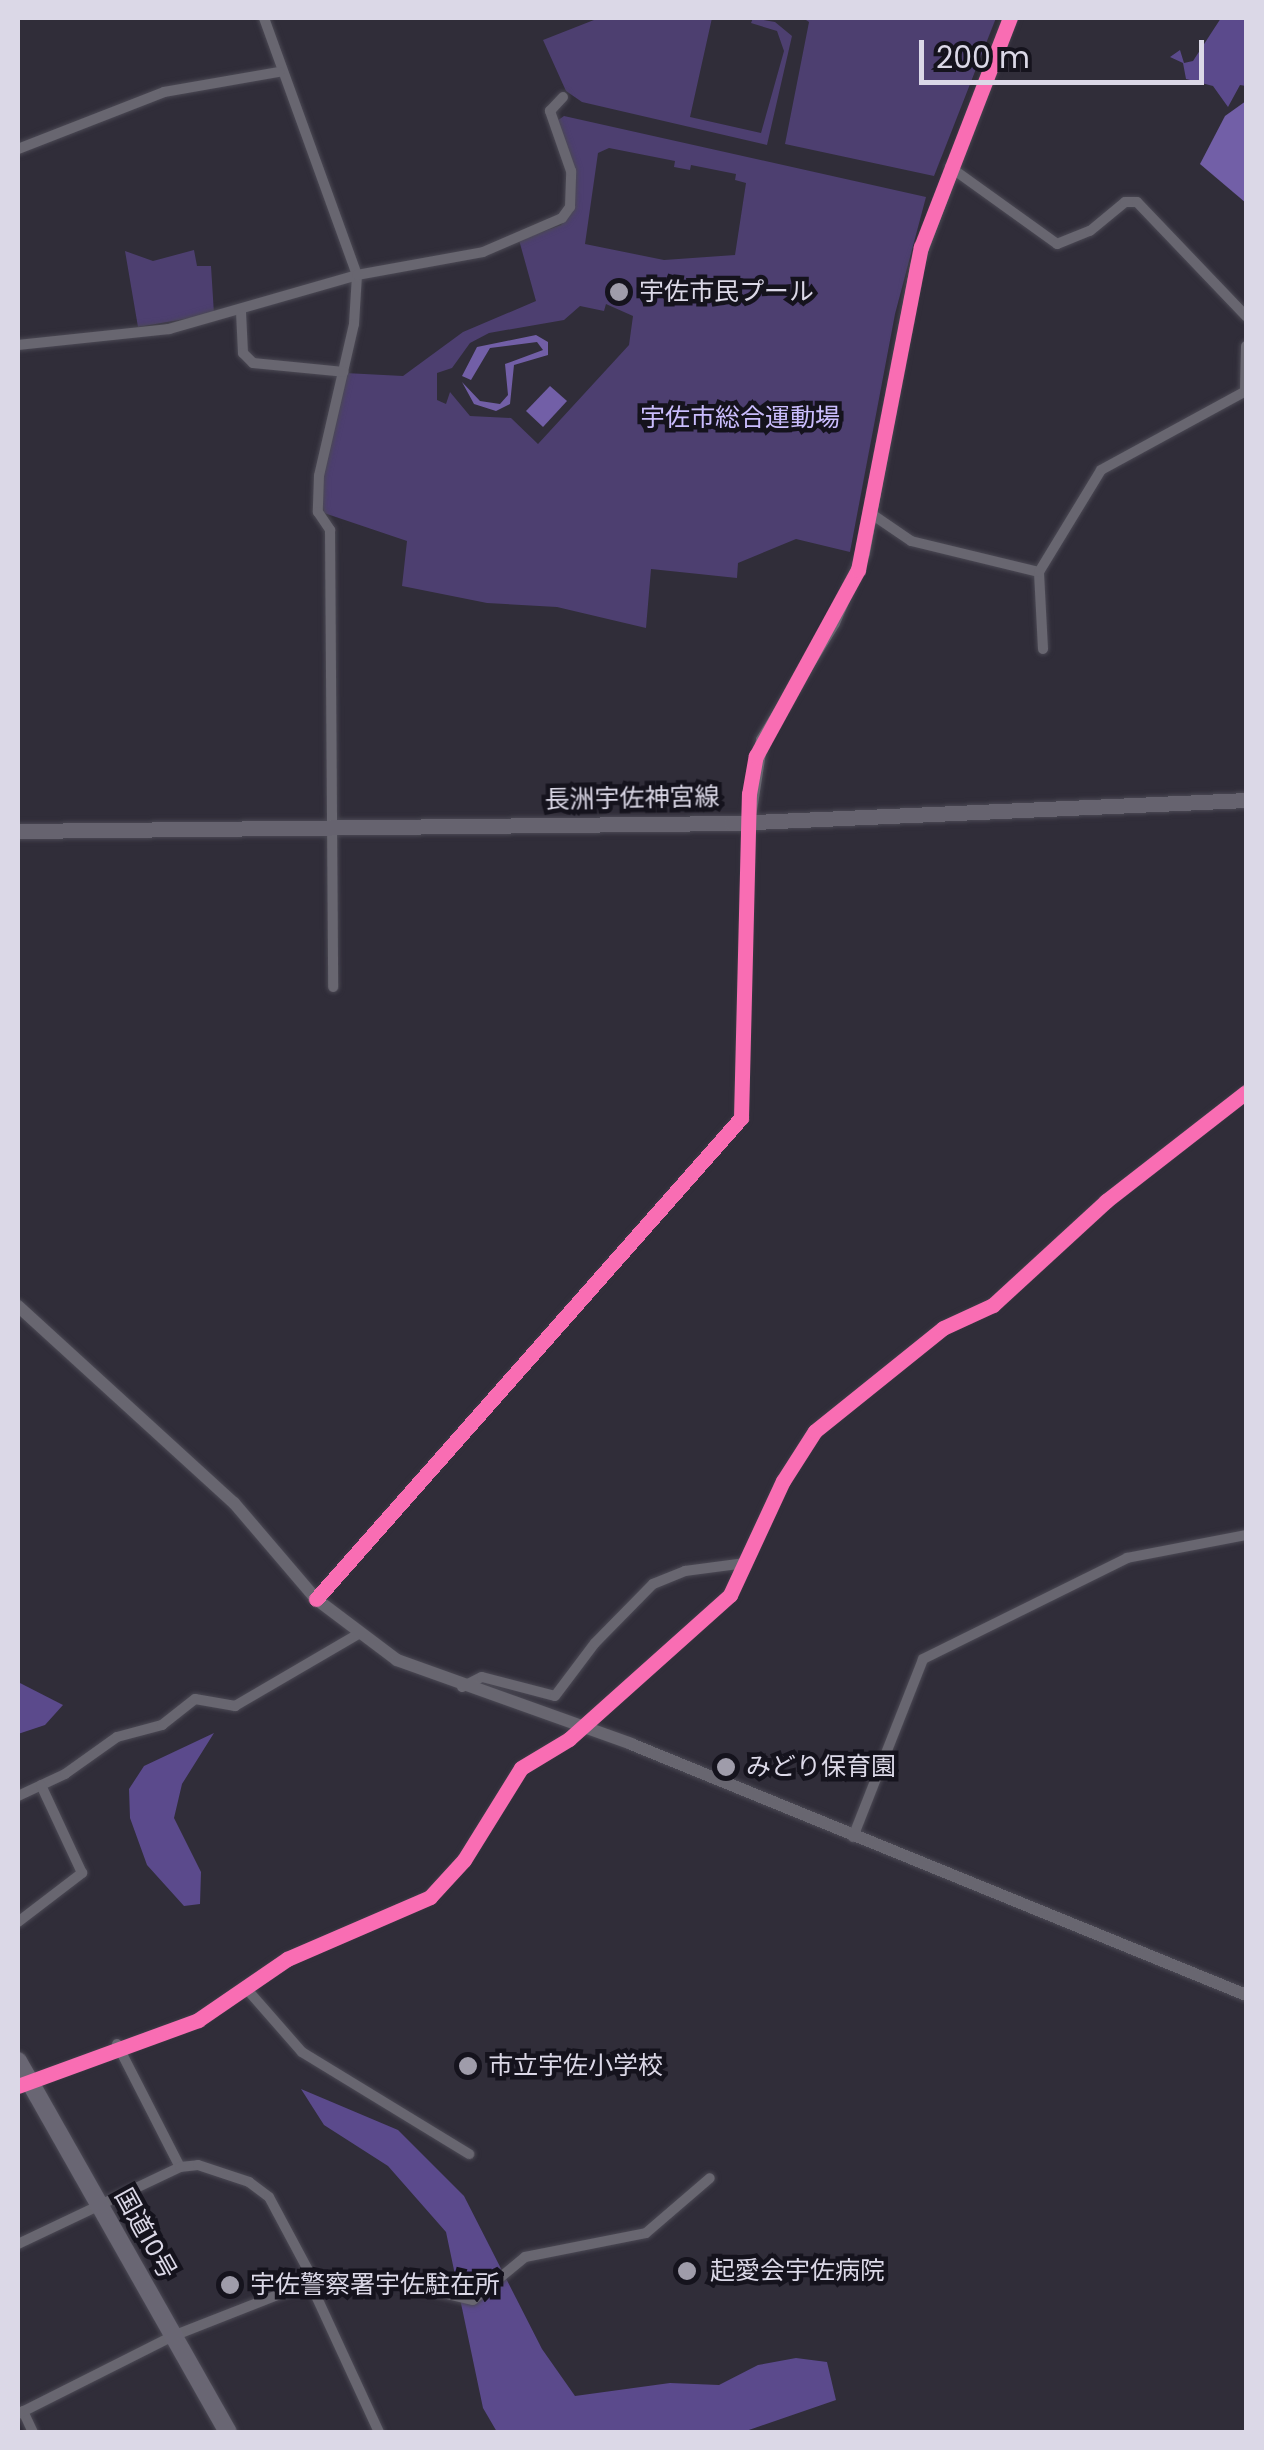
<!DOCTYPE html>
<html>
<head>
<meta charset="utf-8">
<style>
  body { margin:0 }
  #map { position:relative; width:1264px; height:2450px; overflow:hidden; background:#302d39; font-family:Poppins,"Noto Sans JP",sans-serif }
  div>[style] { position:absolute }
  .green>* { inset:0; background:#4d3f70 }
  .forest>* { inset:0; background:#5b4a8c }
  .water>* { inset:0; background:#725fa7 }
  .roads { filter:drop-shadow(0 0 2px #4b4954) drop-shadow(0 0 2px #4b4954) }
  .minor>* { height:10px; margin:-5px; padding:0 5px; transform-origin:5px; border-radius:5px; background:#686670 }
  .tertiary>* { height:12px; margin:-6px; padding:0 6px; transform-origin:6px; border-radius:6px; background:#686670 }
  .secondary>* { height:15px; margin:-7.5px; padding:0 7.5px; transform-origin:7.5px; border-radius:7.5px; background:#66636f }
  .trunk>* { height:18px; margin:-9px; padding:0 9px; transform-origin:9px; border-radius:9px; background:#696673 }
  .cycleway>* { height:15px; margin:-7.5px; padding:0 7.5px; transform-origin:7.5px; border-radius:7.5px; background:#f96db3 }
  .dots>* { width:28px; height:28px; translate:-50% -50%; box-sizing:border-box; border:5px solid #15131d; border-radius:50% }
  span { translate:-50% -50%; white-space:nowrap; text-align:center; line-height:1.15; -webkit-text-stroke:9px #15131d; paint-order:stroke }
  .poi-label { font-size:25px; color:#dbd8e7 }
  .left { translate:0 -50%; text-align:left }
  .park-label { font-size:25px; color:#cabdfd }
  .street-label { font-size:25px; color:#dbd8e7 }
  .frame { position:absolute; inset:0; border:20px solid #dbd8e7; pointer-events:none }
  .scale { position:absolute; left:919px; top:40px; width:285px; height:45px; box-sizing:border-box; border:5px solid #dbd8e7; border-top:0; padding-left:12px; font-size:30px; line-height:35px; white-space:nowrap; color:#dbd8e7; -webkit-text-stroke:8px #15131d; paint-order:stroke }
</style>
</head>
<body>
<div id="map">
  <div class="green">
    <div style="clip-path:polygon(599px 18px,712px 18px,690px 117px,761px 133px,784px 51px,777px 31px,751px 23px,753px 18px,775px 22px,792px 36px,767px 145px,582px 102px,566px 91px,543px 40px)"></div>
    <div style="clip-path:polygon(803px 18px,996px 18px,934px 176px,785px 144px,809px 22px)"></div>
    <div style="clip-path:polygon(evenodd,564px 116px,926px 197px,895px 314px,850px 552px,796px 539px,738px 563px,737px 578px,651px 569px,646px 628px,557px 607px,487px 603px,402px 586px,407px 541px,324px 513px,320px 489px,345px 373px,403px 376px,463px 332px,536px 301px,519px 240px,561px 225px,573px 207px,557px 121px,564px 116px,609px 148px,675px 161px,674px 167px,690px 170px,691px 165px,736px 174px,735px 180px,746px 183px,735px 255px,664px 260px,585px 244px,598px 153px,609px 148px,564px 116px,606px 304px,633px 316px,629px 345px,538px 444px,511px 418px,470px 416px,450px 392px,446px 404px,437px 400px,437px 373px,452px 368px,470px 343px,489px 333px,564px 320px,580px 306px,604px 311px,606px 304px)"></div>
    <div style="clip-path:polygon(194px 250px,197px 266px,211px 266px,214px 314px,138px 327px,125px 251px,153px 261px)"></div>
  </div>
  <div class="forest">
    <div style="clip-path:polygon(1221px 18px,1246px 18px,1246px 86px,1240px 85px,1228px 107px,1213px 86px,1186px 79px,1183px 63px,1170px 57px,1180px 50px,1184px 63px,1193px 61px)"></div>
    <div style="clip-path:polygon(18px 1682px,63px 1705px,45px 1725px,18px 1734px)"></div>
    <div style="clip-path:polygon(214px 1733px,182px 1784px,174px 1818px,201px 1872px,200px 1904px,184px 1906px,147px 1865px,130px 1818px,129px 1789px,144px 1766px)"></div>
    <div style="clip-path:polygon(301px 2089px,398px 2130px,464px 2196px,542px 2349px,575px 2396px,670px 2383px,719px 2385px,758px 2365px,796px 2358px,827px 2362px,836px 2400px,743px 2432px,497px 2432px,483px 2408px,446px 2232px,388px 2166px,324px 2125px)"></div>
  </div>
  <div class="water">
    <div style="clip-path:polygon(1246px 101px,1246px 203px,1200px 164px,1225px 116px)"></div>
    <div style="clip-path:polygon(536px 335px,548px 342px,548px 355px,514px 365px,510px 404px,496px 411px,474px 404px,462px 382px,480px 401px,500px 404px,508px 395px,505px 364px,543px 350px,537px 342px,490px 348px,471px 380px,462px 376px,477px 347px)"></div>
    <div style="clip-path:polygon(550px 386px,567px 401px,543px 427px,526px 411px)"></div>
  </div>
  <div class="roads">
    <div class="minor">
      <div style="left:264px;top:18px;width:273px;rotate:70.1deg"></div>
      <div style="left:357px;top:275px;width:49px;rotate:93.5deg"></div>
      <div style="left:354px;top:324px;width:156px;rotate:103deg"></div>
      <div style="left:319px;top:476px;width:36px;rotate:92deg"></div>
      <div style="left:318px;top:512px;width:22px;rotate:56deg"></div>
      <div style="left:330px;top:530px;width:457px;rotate:89.6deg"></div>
      <div style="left:18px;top:149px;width:157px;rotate:-21.3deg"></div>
      <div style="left:164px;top:92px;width:117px;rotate:-9.9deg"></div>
      <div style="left:950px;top:167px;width:132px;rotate:35.7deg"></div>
      <div style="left:1057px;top:244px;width:35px;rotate:-22deg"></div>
      <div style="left:1090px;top:231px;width:45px;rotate:-39.6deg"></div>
      <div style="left:1125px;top:202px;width:12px"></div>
      <div style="left:1137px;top:202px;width:158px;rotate:46.3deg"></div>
      <div style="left:241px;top:312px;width:41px;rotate:87.2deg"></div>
      <div style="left:243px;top:353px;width:14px;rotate:45deg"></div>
      <div style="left:253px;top:363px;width:91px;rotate:5.6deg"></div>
      <div style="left:18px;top:345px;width:152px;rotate:-6deg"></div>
      <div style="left:169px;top:329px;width:196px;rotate:-16deg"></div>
      <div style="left:357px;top:275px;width:128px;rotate:-10.3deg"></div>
      <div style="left:483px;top:252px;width:86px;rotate:-23.3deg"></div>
      <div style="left:562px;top:218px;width:14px;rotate:-54deg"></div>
      <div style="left:570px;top:207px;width:36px;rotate:-88deg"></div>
      <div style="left:571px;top:171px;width:64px;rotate:-109.3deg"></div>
      <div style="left:550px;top:111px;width:19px;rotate:-47deg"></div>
      <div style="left:1245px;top:391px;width:45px;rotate:-88.7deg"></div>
      <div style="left:873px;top:515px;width:46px;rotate:34.4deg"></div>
      <div style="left:911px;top:541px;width:132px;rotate:13.6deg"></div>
      <div style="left:1043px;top:649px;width:77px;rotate:-93deg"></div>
      <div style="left:1039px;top:572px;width:119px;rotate:-58.7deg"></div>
      <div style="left:1101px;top:470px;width:165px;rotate:-28.6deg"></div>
      <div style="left:316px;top:1599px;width:642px;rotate:-48.54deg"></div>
      <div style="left:741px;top:1118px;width:295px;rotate:-88.4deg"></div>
      <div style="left:462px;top:1687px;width:22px;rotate:-27deg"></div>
      <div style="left:482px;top:1677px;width:75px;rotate:14.6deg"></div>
      <div style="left:555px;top:1696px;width:66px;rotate:-53deg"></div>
      <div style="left:595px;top:1643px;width:83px;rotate:-45.5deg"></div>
      <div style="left:653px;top:1584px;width:35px;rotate:-22deg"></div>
      <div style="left:685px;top:1571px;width:61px;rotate:-7.6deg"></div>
      <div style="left:18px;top:1796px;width:52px;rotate:-25.1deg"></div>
      <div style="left:65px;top:1774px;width:64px;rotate:-35.4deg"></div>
      <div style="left:117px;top:1737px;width:47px;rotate:-14.9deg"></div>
      <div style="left:162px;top:1725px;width:42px;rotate:-38.2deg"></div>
      <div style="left:195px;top:1699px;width:41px;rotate:9.9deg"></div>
      <div style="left:235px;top:1706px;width:143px;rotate:-30.3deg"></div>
      <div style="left:853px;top:1837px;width:191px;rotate:-68.5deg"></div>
      <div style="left:923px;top:1659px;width:228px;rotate:-26.3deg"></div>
      <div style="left:1127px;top:1558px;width:121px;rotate:-10.9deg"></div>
      <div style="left:18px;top:1922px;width:81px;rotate:-37.4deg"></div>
      <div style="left:82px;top:1873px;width:97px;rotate:-115deg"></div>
      <div style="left:245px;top:1987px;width:86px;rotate:48.8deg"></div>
      <div style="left:302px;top:2052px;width:196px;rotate:31.4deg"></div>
      <div style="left:117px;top:2044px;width:138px;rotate:62.9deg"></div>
      <div style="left:18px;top:2086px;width:192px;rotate:-20.1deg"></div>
      <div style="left:198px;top:2020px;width:108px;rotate:-34.4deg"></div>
      <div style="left:287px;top:1959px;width:156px;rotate:-23.4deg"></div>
      <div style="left:430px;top:1897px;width:50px;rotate:-47.4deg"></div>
      <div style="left:464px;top:1860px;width:108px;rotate:-58.2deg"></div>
      <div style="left:521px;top:1768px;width:56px;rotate:-31.1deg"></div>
      <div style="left:569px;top:1739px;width:216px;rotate:-41.8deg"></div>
      <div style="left:730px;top:1595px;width:126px;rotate:-65.1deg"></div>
      <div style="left:783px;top:1481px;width:59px;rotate:-57.4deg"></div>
      <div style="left:815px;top:1431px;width:164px;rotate:-38.8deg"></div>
      <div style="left:943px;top:1328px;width:55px;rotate:-24.7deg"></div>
      <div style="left:993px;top:1305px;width:154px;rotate:-42.6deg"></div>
      <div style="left:1106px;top:1201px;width:177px;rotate:-37.9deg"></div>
      <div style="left:18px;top:2244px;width:179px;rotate:-25.4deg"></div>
      <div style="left:180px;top:2167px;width:18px;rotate:-6deg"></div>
      <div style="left:198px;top:2165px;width:54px;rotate:18.4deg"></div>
      <div style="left:249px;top:2182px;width:25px;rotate:37deg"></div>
      <div style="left:269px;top:2197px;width:100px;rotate:61.9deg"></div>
      <div style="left:311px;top:2285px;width:162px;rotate:65.2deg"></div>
      <div style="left:23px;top:2411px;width:23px;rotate:65deg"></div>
      <div style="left:18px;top:2414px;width:174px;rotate:-26.7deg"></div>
      <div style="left:173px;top:2336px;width:129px;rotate:-21.4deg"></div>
      <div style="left:293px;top:2289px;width:103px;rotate:-3.9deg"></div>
      <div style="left:396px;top:2282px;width:79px;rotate:13.2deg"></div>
      <div style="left:473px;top:2300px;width:67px;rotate:-39.6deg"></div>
      <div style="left:525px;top:2257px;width:123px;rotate:-11.2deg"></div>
      <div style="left:646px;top:2233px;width:84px;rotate:-40.7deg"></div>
    </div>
    <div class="tertiary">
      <div style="left:749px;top:823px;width:84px;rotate:-81.1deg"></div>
      <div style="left:762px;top:740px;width:137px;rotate:-58.4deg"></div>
      <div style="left:834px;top:623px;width:76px;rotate:-66.8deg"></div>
      <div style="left:864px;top:553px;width:291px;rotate:-79.7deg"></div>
      <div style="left:916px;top:267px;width:266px;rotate:-69.3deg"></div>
      <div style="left:18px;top:1306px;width:292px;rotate:42.4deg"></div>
      <div style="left:234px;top:1503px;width:126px;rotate:49.5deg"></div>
      <div style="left:316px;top:1599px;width:101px;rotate:37deg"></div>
      <div style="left:397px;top:1660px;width:249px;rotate:19.7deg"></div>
      <div style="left:631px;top:1744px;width:664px;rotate:22.2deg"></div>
    </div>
    <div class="secondary">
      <div style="left:18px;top:831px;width:714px;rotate:-0.64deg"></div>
      <div style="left:732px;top:823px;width:515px;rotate:-2.56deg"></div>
    </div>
    <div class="trunk">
      <div style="left:18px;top:2061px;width:426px;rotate:60.5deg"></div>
    </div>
  </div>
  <div class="cycleway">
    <div style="left:316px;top:1599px;width:642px;rotate:-48.54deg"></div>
    <div style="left:741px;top:1118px;width:324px;rotate:-88.6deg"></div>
    <div style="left:749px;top:794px;width:39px;rotate:-80deg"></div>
    <div style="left:756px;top:756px;width:212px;rotate:-61.3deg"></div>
    <div style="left:858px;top:570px;width:329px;rotate:-79deg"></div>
    <div style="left:921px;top:247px;width:246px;rotate:-68.8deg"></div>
    <div style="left:18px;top:2086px;width:192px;rotate:-20.1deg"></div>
    <div style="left:198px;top:2020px;width:108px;rotate:-34.4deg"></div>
    <div style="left:287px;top:1959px;width:156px;rotate:-23.4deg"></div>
    <div style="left:430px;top:1897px;width:50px;rotate:-47.4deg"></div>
    <div style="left:464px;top:1860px;width:108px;rotate:-58.2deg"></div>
    <div style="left:521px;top:1768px;width:56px;rotate:-31.1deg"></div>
    <div style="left:569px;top:1739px;width:216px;rotate:-41.8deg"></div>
    <div style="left:730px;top:1595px;width:126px;rotate:-65.1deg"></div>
    <div style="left:783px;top:1481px;width:59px;rotate:-57.4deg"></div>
    <div style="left:815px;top:1431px;width:164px;rotate:-38.8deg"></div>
    <div style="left:943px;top:1328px;width:55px;rotate:-24.7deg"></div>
    <div style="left:993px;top:1305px;width:154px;rotate:-42.6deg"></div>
    <div style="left:1106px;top:1201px;width:177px;rotate:-37.9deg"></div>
  </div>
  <div class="dots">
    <div style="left:619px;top:292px;background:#9f9caa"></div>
    <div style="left:726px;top:1767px;background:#9f9caa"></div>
    <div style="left:468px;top:2066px;background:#9f9caa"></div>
    <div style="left:687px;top:2271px;background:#9f9caa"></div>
    <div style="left:230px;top:2285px;background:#9f9caa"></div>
  </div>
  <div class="poi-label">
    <span class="left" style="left:639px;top:292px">宇佐市民プール</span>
    <span class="left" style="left:746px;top:1767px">みどり保育園</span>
    <span class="left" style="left:488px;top:2066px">市立宇佐小学校</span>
    <span class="left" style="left:710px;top:2271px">起愛会宇佐病院</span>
    <span class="left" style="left:250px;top:2285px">宇佐警察署宇佐駐在所</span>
  </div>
  <div class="park-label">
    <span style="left:740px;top:418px">宇佐市総合運動場</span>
  </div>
  <div class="street-label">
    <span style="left:632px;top:799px;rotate:-1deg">長洲宇佐神宮線</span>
    <span style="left:145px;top:2234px;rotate:61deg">国道10号</span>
  </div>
  <div class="frame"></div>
  <div class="scale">200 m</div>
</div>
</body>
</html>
